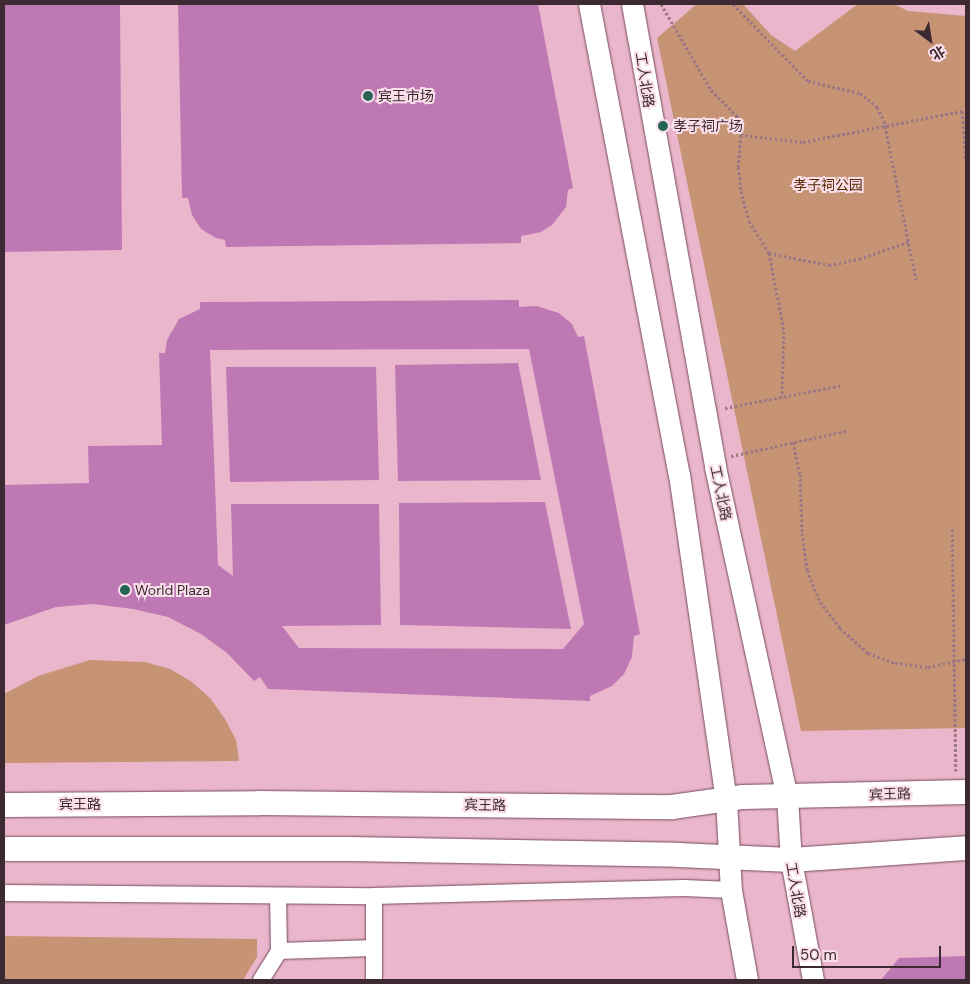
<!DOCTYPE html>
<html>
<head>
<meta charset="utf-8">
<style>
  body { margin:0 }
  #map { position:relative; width:970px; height:984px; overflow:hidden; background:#eab6cb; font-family:"DM Sans","Noto Sans SC",sans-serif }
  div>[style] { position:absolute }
  .green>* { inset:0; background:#c69374 }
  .building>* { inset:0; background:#be79b5 }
  .path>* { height:3px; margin-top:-1.5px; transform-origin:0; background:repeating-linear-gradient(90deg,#9b7685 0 2.5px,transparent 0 5px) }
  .roads { filter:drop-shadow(0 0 1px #774b5e) drop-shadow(0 0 1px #774b5e) }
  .minor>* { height:16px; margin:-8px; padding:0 8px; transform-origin:8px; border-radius:8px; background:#fff }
  .tertiary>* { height:21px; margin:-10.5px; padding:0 10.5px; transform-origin:10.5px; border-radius:10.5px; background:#fff }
  .secondary>* { height:24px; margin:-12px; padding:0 12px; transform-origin:12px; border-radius:12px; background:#fff }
  .dots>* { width:14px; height:14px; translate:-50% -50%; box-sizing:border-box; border:2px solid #fadfea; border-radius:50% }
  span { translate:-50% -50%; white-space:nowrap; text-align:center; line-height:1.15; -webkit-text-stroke:4px #fadfea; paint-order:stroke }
  .street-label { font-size:14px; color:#3d2932 }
  .poi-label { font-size:14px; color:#3d2932 }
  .left { translate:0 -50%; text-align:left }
  .park-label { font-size:14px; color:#5b2901 }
  .frame { position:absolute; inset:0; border:5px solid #3d2932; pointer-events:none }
  .north { position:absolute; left:905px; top:15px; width:50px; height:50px; -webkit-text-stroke:4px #fadfea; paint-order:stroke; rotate:149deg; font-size:14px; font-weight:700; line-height:20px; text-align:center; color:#3d2932 }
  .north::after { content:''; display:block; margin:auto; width:18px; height:22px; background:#3d2932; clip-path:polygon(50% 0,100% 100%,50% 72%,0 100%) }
  .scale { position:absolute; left:792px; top:946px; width:149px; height:22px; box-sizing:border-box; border:2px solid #3d2932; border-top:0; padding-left:6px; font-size:15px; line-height:18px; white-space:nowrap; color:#3d2932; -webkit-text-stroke:4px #fadfea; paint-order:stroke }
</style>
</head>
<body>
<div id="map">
  <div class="green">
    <div style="clip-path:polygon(697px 4px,743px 4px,771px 35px,795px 51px,858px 4px,894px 4px,908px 11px,966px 16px,966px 728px,801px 731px,657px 38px)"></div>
    <div style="clip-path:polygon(90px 660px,145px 662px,170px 669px,192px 682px,210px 698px,225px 719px,236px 740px,239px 761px,4px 763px,4px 694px,38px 676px)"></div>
    <div style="clip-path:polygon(4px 936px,257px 939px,257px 957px,243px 980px,4px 980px)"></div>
  </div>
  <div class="building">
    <div style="clip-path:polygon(4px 4px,120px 4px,122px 250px,4px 252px)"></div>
    <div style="clip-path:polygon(178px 4px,538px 4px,573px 188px,568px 190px,566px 207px,552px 225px,541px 232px,521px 236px,521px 243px,226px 247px,225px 240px,216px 238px,201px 229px,192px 215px,188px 198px,182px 198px)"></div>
    <div style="clip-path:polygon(evenodd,519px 300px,519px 307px,536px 306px,559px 313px,572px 324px,578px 337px,584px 336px,640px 634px,634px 636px,632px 657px,624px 674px,612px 686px,590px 696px,590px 701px,268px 689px,260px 677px,254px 681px,227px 653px,201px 634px,168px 617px,133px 609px,93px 604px,56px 607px,4px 625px,4px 485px,89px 483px,88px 446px,162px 445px,159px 353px,165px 353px,167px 340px,179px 319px,200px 309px,200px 302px,519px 300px,529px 349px,584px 624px,563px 649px,299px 648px,282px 626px,381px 625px,379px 504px,231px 504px,233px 576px,218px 565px,210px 350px,529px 349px)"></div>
    <div style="clip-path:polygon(518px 363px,541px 480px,398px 481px,395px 365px)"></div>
    <div style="clip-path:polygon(226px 367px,376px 367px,379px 480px,230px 482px)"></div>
    <div style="clip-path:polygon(545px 502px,571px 629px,400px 625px,399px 503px)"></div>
    <div style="clip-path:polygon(966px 956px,966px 980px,881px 980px,899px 958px)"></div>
  </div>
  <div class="path">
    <div style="left:661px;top:4px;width:99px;rotate:59.8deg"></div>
    <div style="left:711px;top:90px;width:38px;rotate:45deg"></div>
    <div style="left:738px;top:117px;width:9px;rotate:63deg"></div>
    <div style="left:742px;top:125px;width:42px;rotate:95.4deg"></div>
    <div style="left:738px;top:167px;width:24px;rotate:83deg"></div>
    <div style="left:741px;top:191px;width:31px;rotate:75deg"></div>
    <div style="left:749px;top:221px;width:38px;rotate:58deg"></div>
    <div style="left:769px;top:253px;width:79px;rotate:79.1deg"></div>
    <div style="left:784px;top:331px;width:66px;rotate:91.7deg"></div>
    <div style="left:733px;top:4px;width:107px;rotate:45.8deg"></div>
    <div style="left:808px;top:81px;width:53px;rotate:13deg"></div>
    <div style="left:860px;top:93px;width:22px;rotate:39deg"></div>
    <div style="left:877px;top:107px;width:16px;rotate:63deg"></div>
    <div style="left:884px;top:121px;width:162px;rotate:78.6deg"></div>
    <div style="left:740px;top:135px;width:63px;rotate:6.3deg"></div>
    <div style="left:803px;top:142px;width:162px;rotate:-11deg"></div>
    <div style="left:962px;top:111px;width:50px;rotate:85.4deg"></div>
    <div style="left:769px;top:253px;width:61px;rotate:11.3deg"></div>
    <div style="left:829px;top:265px;width:31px;rotate:-11deg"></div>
    <div style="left:859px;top:259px;width:52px;rotate:-19.1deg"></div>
    <div style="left:725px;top:408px;width:120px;rotate:-11deg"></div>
    <div style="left:793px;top:442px;width:33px;rotate:78deg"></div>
    <div style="left:800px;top:474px;width:59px;rotate:88.1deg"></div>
    <div style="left:802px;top:533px;width:37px;rotate:82deg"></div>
    <div style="left:807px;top:570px;width:35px;rotate:68deg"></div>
    <div style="left:820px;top:602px;width:33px;rotate:52deg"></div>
    <div style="left:840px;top:628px;width:38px;rotate:42deg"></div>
    <div style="left:868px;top:653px;width:29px;rotate:20deg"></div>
    <div style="left:895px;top:663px;width:33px;rotate:7deg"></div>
    <div style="left:928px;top:667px;width:39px;rotate:-12deg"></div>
    <div style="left:731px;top:456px;width:118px;rotate:-12.3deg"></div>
    <div style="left:952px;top:529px;width:242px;rotate:89.1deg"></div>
  </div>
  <div class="roads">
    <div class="minor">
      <div style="left:4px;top:893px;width:370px;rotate:0.5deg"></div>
      <div style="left:374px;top:896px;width:310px;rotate:-1.5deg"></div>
      <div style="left:684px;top:888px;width:47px;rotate:2.4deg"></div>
      <div style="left:374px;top:896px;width:84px;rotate:90deg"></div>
      <div style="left:279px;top:951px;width:95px;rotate:-1.8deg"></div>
      <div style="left:261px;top:980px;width:34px;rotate:-58deg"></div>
      <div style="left:279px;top:951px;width:55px;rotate:-91deg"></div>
    </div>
    <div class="tertiary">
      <div style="left:589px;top:4px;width:479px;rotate:79.2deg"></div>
      <div style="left:679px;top:474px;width:328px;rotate:81.8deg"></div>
      <div style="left:726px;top:799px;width:91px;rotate:86.9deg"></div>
      <div style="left:731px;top:890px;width:91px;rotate:79.9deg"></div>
      <div style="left:632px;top:4px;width:470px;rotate:79.8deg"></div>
      <div style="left:715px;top:467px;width:338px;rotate:77.7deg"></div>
      <div style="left:787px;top:797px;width:63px;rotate:86.4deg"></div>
      <div style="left:791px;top:860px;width:122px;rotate:79.6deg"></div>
    </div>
    <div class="secondary">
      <div style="left:4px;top:805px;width:256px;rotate:-0.4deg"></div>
      <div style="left:260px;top:803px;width:412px;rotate:0.6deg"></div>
      <div style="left:672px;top:807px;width:72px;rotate:-8deg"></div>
      <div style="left:743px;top:797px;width:223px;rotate:-1.3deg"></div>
      <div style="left:4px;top:849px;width:346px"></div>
      <div style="left:350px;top:849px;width:328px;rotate:1deg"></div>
      <div style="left:678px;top:855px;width:113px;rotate:2.5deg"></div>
      <div style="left:791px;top:860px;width:175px;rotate:-3.9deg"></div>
    </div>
  </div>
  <div class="dots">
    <div style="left:368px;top:96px;background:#246452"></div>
    <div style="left:663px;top:126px;background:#246452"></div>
    <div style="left:125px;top:590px;background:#246452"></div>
  </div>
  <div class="street-label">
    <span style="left:645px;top:80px;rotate:81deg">工人北路</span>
    <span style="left:721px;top:493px;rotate:78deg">工人北路</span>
    <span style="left:890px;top:794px;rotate:-2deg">宾王路</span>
    <span style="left:80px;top:804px">宾王路</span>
    <span style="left:485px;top:805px;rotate:1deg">宾王路</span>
    <span style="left:796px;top:890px;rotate:80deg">工人北路</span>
  </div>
  <div class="poi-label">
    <span class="left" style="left:378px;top:96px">宾王市场</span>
    <span class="left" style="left:673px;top:126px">孝子祠广场</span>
    <span class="left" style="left:135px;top:590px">World Plaza</span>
  </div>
  <div class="park-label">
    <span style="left:828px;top:185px">孝子祠公园</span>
  </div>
  <div class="frame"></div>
  <div class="north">北</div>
  <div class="scale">50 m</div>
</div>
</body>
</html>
